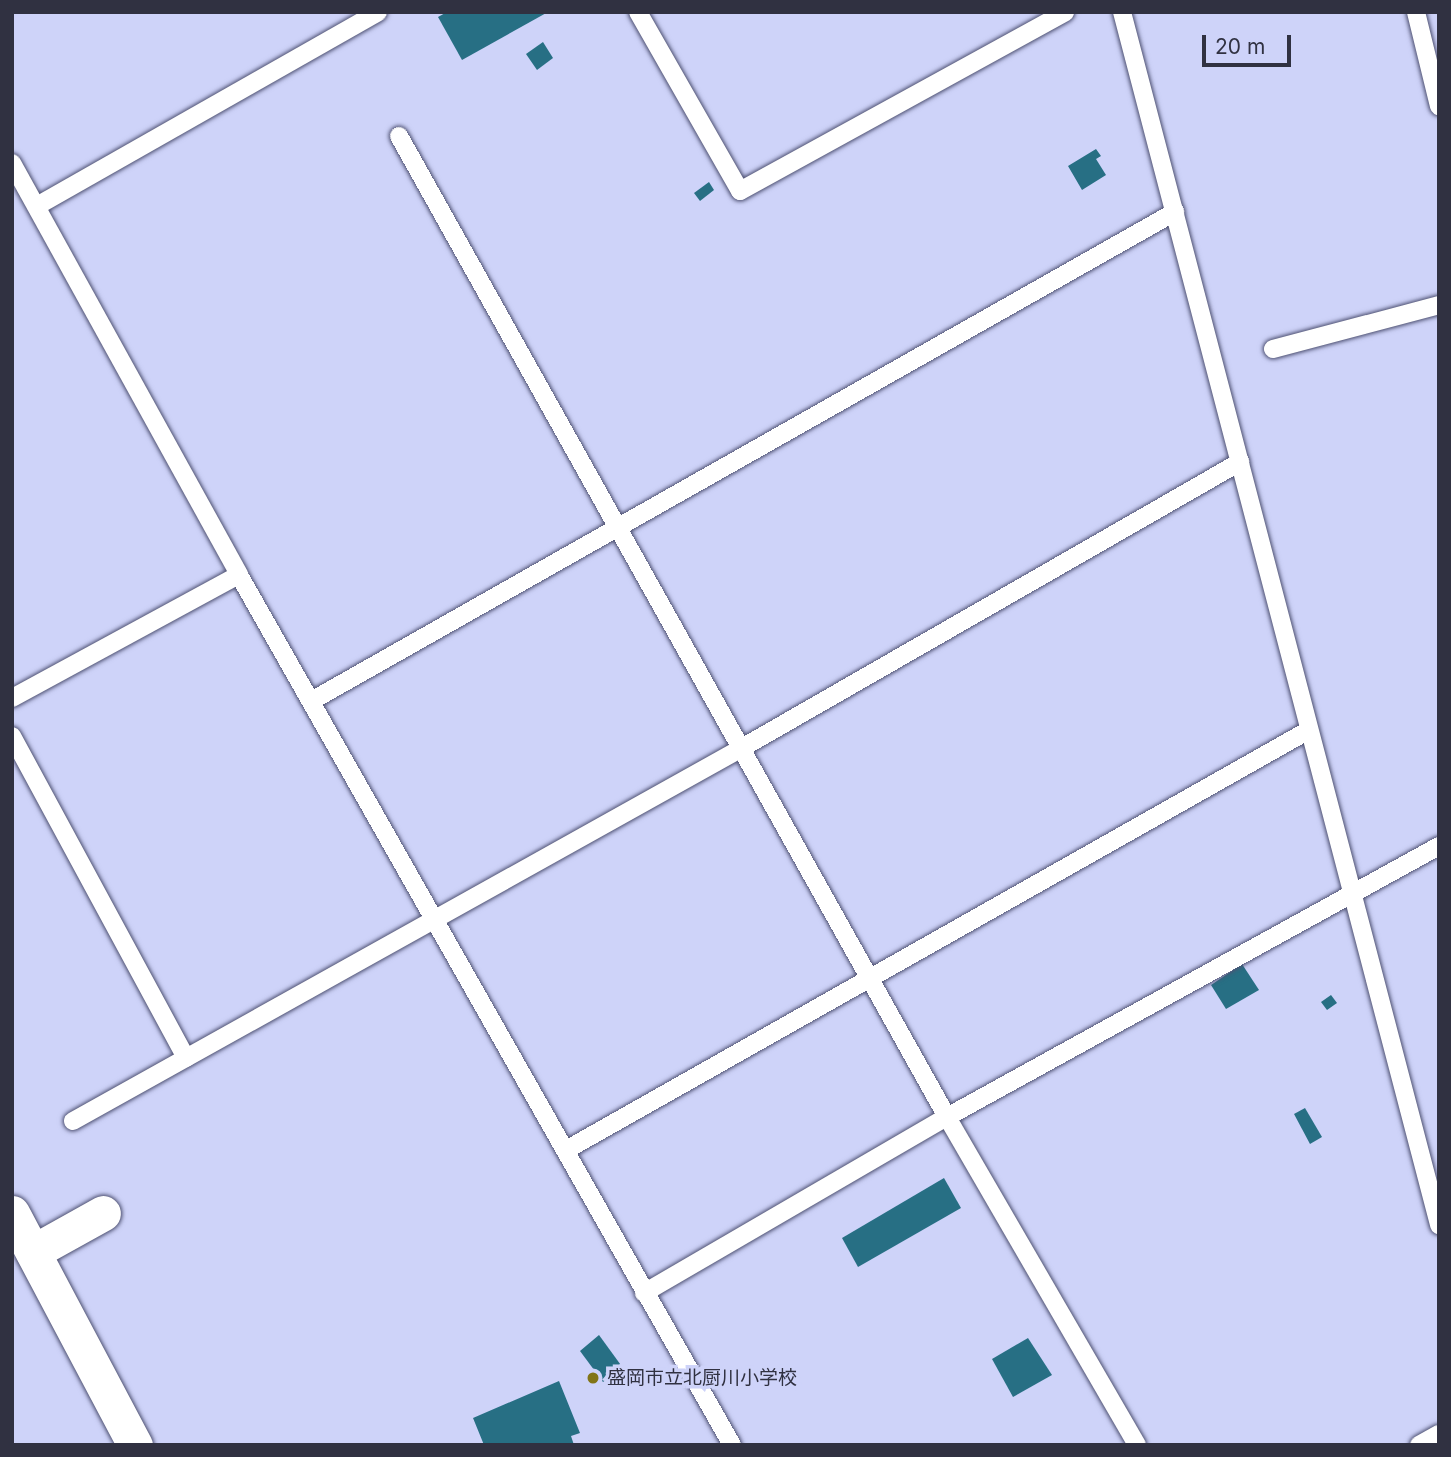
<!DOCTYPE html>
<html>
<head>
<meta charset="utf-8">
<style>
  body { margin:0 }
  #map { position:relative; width:1451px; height:1457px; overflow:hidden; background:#ced3f9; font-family:Inter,"Noto Sans JP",sans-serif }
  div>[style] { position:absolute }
  .building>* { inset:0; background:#276f84 }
  .roads { filter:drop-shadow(0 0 2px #4e5172) drop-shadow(0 0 2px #4e5172) }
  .service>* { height:18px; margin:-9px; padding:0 9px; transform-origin:9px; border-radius:9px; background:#fff }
  .minor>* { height:35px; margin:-17.5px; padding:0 17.5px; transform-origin:17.5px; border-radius:17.5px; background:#fff }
  .dots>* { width:19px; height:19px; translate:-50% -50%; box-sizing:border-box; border:4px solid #ced3f9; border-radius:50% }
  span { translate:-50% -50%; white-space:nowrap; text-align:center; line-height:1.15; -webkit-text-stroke:7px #ced3f9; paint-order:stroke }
  .poi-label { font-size:19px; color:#303141 }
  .left { translate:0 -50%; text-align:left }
  .frame { position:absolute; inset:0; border:14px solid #303141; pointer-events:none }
  .scale { position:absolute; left:1202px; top:35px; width:89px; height:32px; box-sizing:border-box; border:4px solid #303141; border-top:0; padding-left:9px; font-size:21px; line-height:24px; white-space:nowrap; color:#303141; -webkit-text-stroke:5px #ced3f9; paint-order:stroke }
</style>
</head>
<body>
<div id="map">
  <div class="building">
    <div style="clip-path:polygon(447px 12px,548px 12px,462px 60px,438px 17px)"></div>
    <div style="clip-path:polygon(543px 42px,553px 58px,537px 70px,526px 54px)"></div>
    <div style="clip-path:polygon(1096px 149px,1101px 156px,1096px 159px,1106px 175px,1082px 190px,1068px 166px)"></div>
    <div style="clip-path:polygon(709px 182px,714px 190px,700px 201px,694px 193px)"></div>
    <div style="clip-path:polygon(1242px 964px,1259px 990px,1226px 1009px,1211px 985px)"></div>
    <div style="clip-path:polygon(1331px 995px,1337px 1003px,1327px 1010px,1321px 1002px)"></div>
    <div style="clip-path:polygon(1305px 1108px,1322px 1137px,1310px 1144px,1294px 1114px)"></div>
    <div style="clip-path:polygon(944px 1178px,961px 1208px,858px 1267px,842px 1238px)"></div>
    <div style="clip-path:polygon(599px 1335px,623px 1368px,603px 1382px,580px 1351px)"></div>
    <div style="clip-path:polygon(1028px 1338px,1052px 1375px,1013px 1397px,992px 1359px)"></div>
    <div style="clip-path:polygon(559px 1381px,580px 1433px,571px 1436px,574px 1445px,484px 1445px,473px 1418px)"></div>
  </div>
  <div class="roads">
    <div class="service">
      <div style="left:638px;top:12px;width:206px;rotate:60.3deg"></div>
      <div style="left:740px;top:191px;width:371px;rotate:-28.8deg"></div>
      <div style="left:1122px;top:12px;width:1254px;rotate:75.35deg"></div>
      <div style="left:1416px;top:12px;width:97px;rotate:76.3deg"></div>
      <div style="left:399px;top:136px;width:1124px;rotate:60.81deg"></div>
      <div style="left:947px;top:1117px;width:379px;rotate:59.9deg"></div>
      <div style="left:12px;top:163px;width:470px;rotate:61.1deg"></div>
      <div style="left:239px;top:575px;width:1000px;rotate:60.46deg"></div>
      <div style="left:37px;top:206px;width:392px;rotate:-29.6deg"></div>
      <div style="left:1273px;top:349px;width:172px;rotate:-14.8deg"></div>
      <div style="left:12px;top:698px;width:258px;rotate:-28.5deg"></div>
      <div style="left:313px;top:700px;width:991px;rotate:-29.52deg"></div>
      <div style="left:12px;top:736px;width:366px;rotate:61.6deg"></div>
      <div style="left:73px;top:1121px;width:764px;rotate:-29.15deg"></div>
      <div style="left:740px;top:749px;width:577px;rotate:-29.86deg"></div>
      <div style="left:566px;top:1150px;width:853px;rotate:-29.48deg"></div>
      <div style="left:644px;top:1293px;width:350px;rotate:-30.2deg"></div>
      <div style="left:947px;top:1117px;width:562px;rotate:-28.85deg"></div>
      <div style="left:1419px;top:1445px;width:23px;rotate:-29deg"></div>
    </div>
    <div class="minor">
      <div style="left:12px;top:1213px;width:263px;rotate:62.1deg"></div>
      <div style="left:33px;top:1252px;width:80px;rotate:-29.1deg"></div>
    </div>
  </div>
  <div class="dots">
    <div style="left:593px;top:1378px;background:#827517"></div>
  </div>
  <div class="poi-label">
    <span class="left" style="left:607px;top:1378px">盛岡市立北厨川小学校</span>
  </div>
  <div class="frame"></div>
  <div class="scale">20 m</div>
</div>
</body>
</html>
